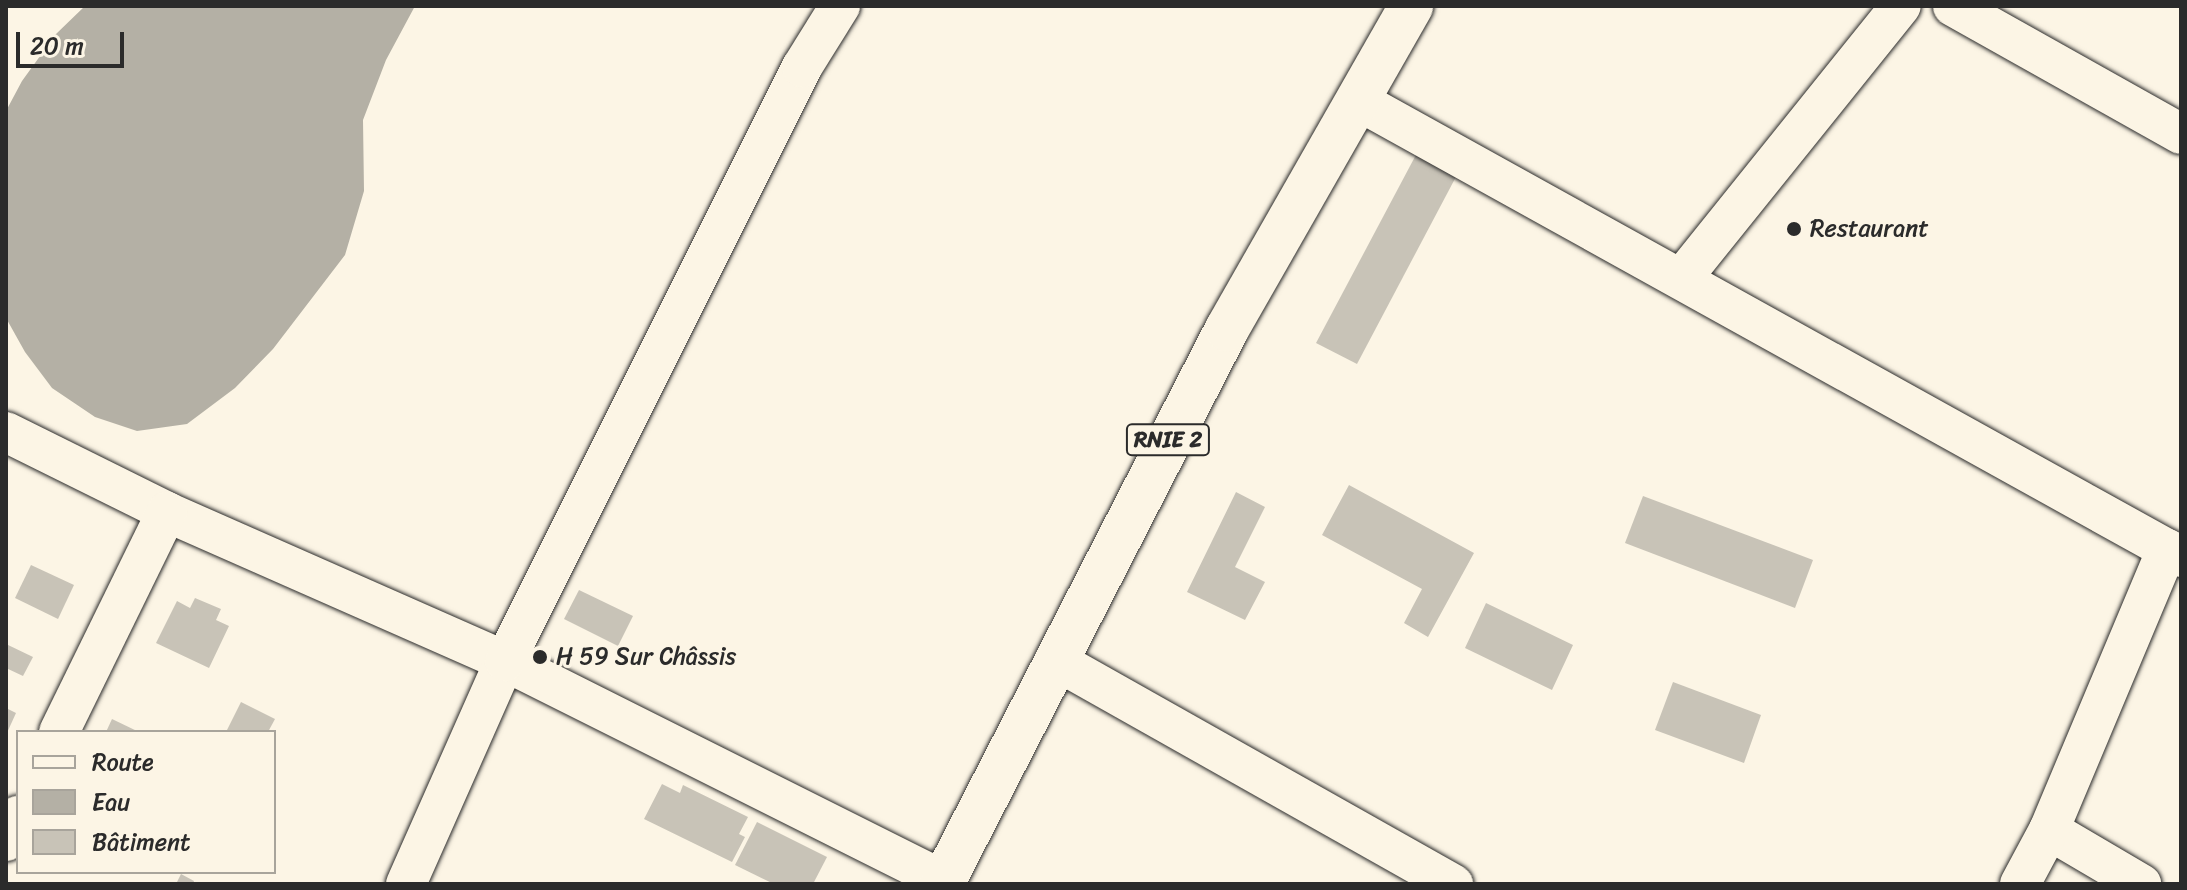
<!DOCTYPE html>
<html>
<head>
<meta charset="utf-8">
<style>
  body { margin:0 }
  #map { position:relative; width:2187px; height:890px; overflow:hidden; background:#fcf5e5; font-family:Sriracha,sans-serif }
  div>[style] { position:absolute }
  .water>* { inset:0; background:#b4b0a5 }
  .building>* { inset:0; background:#c8c3b7 }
  .roads { filter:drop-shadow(0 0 2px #2b2b2b) drop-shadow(0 0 2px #2b2b2b) }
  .minor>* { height:40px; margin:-20px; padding:0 20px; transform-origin:20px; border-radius:20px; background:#fcf5e5 }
  .primary>* { height:44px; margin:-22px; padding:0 22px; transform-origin:22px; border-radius:22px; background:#fcf5e5 }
  .dots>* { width:22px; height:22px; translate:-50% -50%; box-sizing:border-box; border:4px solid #fcf5e5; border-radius:50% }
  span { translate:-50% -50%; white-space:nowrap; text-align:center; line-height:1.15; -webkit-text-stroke:6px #fcf5e5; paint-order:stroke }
  .shield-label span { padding:2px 6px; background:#fcf5e5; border:2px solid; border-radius:6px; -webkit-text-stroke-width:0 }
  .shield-label { font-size:22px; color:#2b2b2b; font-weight:700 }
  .poi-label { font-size:24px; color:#2b2b2b }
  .left { translate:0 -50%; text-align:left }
  .frame { position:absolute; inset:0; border:8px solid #2b2b2b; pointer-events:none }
  .legend { position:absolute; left:16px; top:730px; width:260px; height:144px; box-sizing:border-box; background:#fcf5e5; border:2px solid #a8a49b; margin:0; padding:10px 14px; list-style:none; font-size:24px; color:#2b2b2b }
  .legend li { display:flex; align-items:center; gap:16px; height:40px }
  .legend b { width:40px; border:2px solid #a8a49b }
  .scale { position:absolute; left:16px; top:32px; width:108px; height:36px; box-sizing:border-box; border:4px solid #2b2b2b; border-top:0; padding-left:10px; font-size:24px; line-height:28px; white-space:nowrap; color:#2b2b2b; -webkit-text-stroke:6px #fcf5e5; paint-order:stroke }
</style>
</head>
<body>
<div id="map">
  <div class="water">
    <div style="clip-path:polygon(85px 6px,415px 6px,386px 60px,363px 120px,364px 191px,345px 255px,273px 349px,235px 388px,187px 424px,137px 431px,95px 417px,52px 388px,25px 352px,6px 318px,6px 111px,22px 81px,56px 34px)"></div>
  </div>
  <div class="building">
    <div style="clip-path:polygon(1418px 151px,1458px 173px,1357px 364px,1316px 343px)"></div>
    <div style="clip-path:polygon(1349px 485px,1474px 553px,1428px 637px,1404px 623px,1422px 589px,1322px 535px)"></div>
    <div style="clip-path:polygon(1236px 492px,1265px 507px,1235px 567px,1265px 582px,1245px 620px,1187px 592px)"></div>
    <div style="clip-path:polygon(1643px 496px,1813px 560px,1795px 608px,1625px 543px)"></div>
    <div style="clip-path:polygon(31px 565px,74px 585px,58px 619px,15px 598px)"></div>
    <div style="clip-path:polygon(579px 590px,633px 616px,618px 646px,564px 619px)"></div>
    <div style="clip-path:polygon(195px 598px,221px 609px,216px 620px,229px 626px,209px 668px,156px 643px,177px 601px,190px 608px)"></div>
    <div style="clip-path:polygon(1486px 603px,1573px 645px,1552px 690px,1465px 648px)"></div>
    <div style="clip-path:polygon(6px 644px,33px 657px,23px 676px,6px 668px)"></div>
    <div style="clip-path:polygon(1673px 682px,1761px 715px,1744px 763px,1655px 730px)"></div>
    <div style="clip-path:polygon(241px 702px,275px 719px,268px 732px,226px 732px)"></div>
    <div style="clip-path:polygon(6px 708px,16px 713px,6px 735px)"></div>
    <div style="clip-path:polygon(112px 719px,139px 732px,106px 732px)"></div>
    <div style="clip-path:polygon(662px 784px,680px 793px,683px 785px,748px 817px,739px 834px,745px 837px,732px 862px,644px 819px)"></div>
    <div style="clip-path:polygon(757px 822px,827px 857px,813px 884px,774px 884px,735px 865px)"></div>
    <div style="clip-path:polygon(181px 874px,194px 881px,193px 884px,176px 884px)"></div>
  </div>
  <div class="roads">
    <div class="minor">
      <div style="left:1953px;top:6px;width:261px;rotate:29.3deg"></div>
      <div style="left:1357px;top:100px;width:942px;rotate:29.01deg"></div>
      <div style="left:1682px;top:278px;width:349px;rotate:-51.2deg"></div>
      <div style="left:6px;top:432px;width:180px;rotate:26.4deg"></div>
      <div style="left:167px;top:512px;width:369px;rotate:23.8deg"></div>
      <div style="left:505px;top:661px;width:491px;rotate:26.6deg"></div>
      <div style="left:1055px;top:660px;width:457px;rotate:29.4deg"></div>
      <div style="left:59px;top:732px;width:245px;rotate:-63.9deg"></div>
      <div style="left:2049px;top:830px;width:107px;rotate:30.4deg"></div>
      <div style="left:6px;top:841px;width:28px;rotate:-64deg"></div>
      <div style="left:406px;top:884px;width:244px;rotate:-66.1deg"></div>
      <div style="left:505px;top:661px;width:664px;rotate:-63.43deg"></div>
      <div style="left:802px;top:67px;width:72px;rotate:-58.1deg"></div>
      <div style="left:2020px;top:884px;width:61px;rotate:-61.8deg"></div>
      <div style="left:2049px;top:830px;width:305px;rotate:-67.2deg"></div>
    </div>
    <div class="primary">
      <div style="left:942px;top:884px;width:624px;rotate:-62.82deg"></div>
      <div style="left:1227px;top:329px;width:372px;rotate:-60.3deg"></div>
    </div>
  </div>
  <div class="dots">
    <div style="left:1794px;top:229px;background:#2b2b2b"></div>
    <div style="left:540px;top:657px;background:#2b2b2b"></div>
  </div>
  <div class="shield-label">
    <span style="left:1168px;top:440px">RNIE 2</span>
  </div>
  <div class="poi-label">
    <span class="left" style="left:1810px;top:229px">Restaurant</span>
    <span class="left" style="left:556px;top:657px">H 59 Sur Châssis</span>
  </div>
  <div class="frame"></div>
  <ul class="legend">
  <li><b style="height:10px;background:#fcf5e5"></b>Route</li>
  <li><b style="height:22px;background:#b4b0a5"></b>Eau</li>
  <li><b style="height:22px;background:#c8c3b7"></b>Bâtiment</li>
  </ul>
  <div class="scale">20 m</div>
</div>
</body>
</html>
